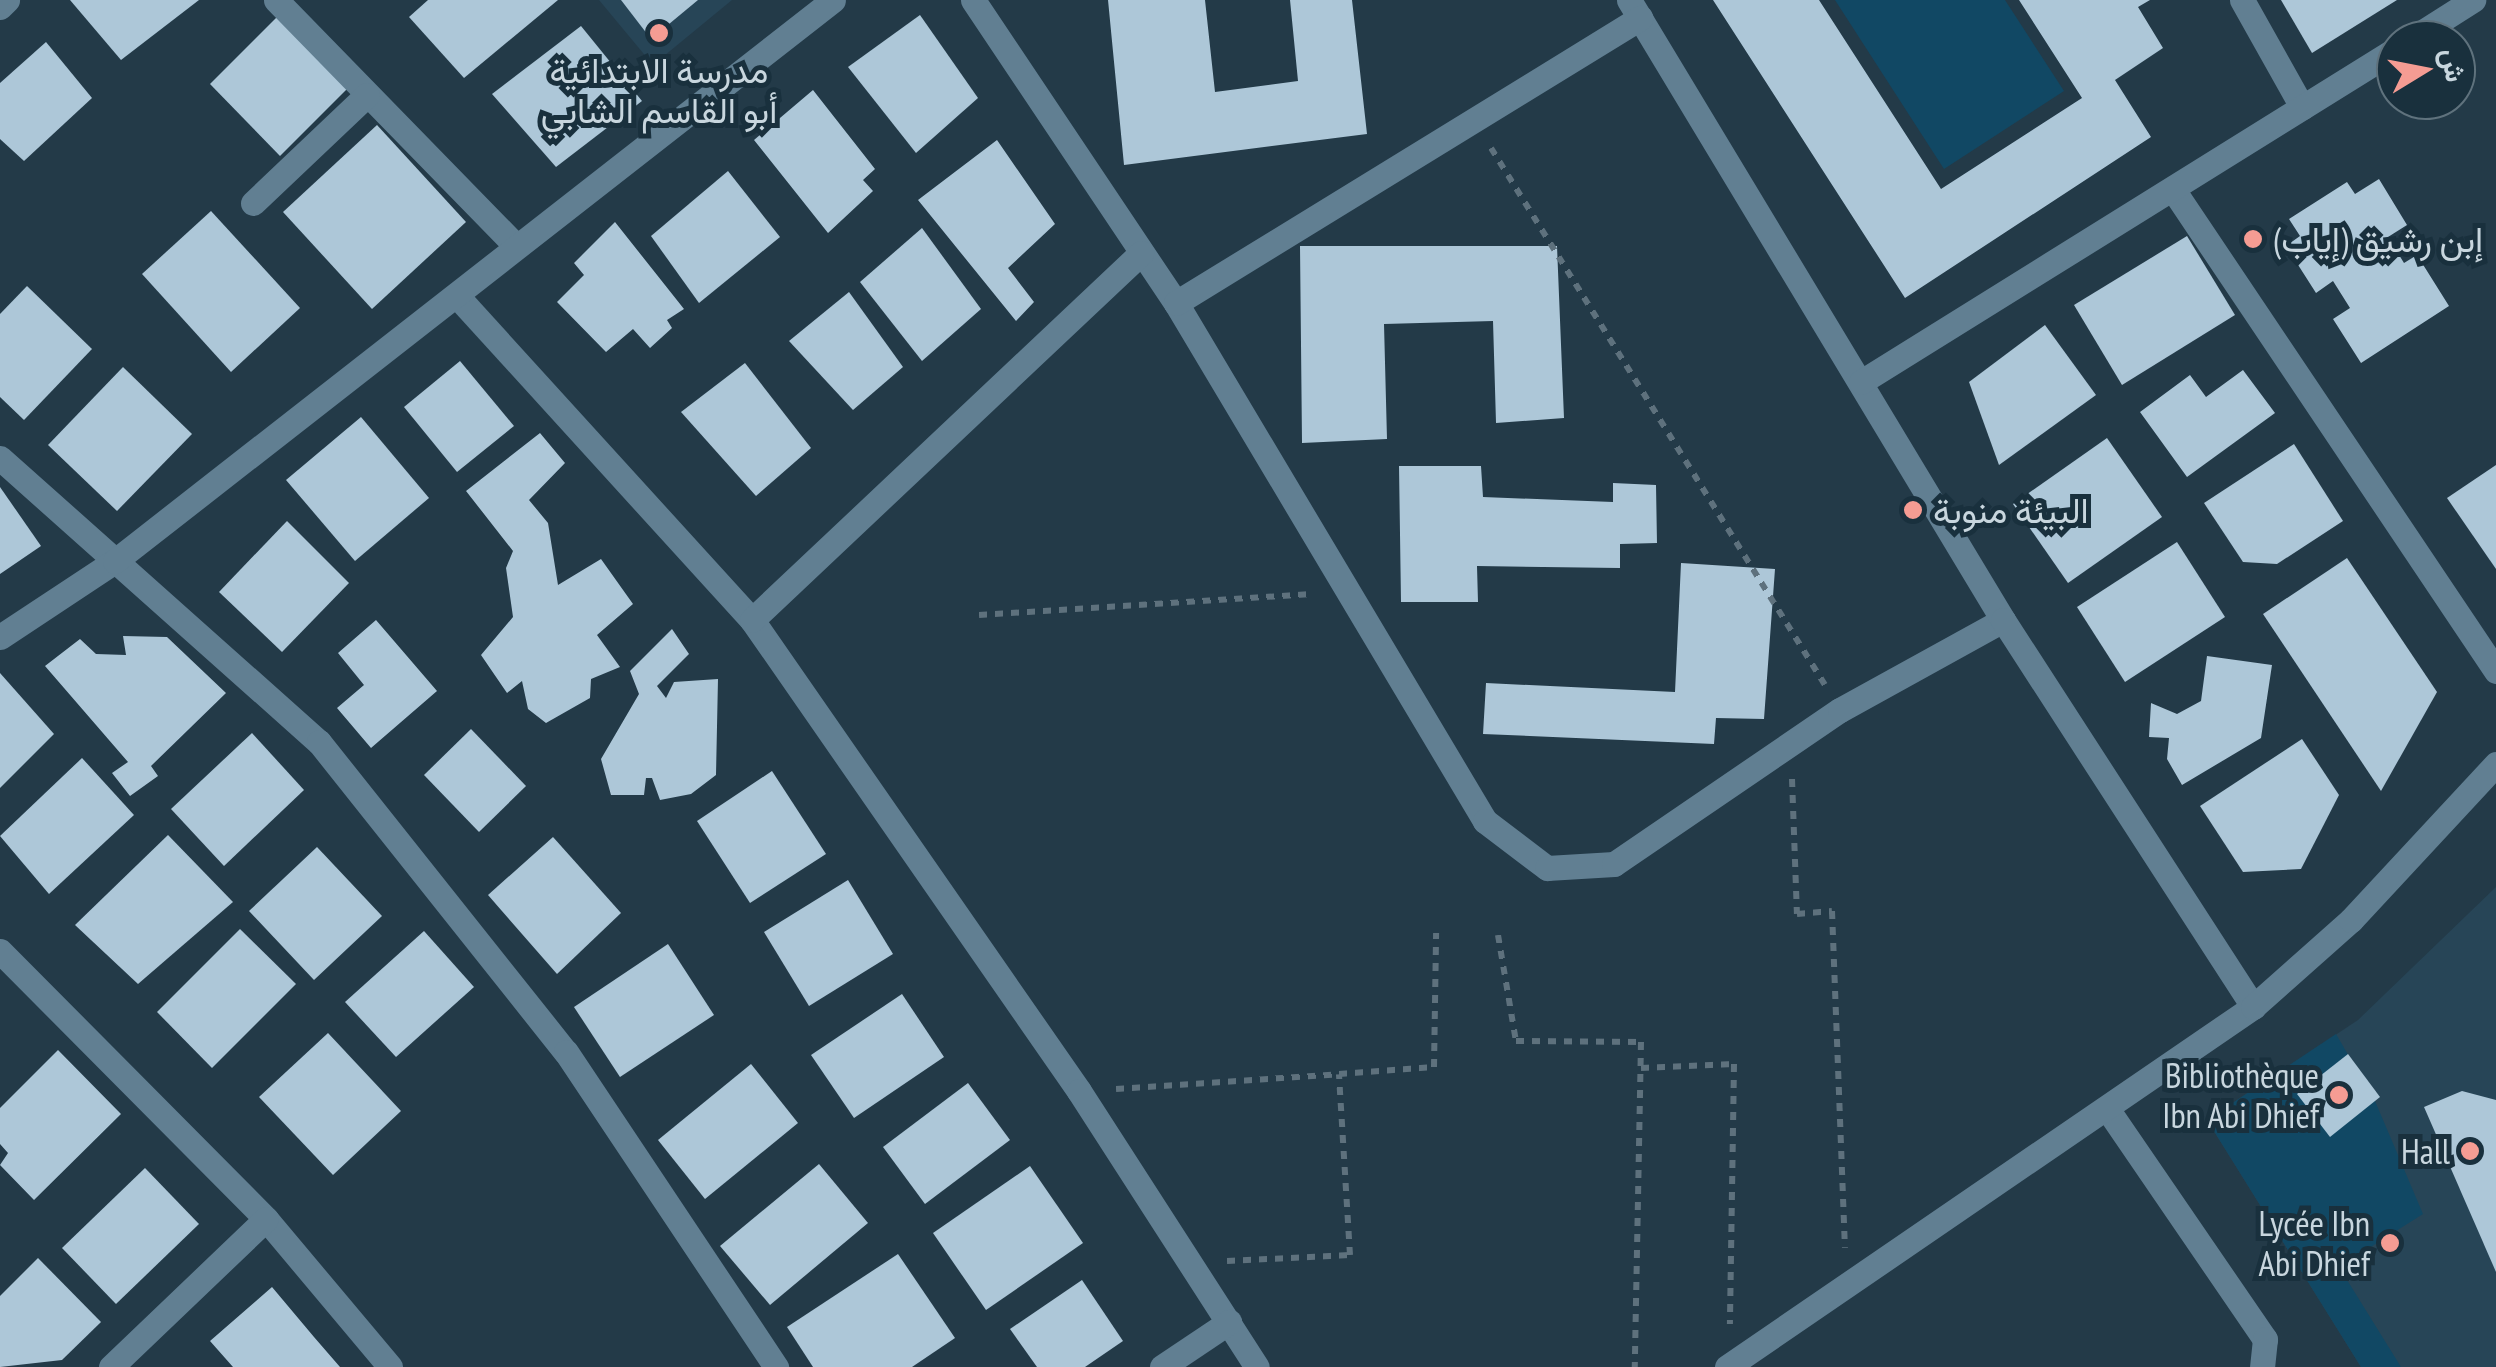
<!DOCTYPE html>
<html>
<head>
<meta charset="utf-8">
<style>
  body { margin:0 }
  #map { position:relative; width:2496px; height:1367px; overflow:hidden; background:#233a48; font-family:"PT Sans Narrow",Vazirmatn,sans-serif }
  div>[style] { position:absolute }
  .built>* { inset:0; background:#274557 }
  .green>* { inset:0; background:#114864 }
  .building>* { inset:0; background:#adc7d8 }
  .path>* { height:6px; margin-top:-3px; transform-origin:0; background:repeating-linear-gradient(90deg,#5e717d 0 8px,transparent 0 16px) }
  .minor>* { height:25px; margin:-12.5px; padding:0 12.5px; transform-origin:12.5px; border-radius:12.5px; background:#617f92 }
  .dots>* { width:28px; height:28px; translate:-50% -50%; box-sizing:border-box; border:5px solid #19303d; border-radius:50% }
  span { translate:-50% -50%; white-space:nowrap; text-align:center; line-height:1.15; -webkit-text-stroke:10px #19303d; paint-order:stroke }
  .poi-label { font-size:35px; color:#c8d6de }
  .left { translate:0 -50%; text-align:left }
  .right { translate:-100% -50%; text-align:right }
  .north { position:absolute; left:2376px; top:20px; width:100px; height:100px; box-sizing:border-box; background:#19303d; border:2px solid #5f727d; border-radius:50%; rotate:80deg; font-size:28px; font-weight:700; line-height:40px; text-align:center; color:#c8d6de }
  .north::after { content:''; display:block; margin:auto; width:35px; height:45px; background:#f59c93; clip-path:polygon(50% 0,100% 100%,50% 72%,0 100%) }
</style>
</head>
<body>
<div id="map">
  <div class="built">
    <div style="clip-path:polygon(599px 0,732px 0,653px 65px)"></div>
    <div style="clip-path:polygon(2496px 887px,2496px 1367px,2361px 1367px,2207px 1120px,2358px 1020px)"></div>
  </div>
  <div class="green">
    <div style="clip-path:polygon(1835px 0,2005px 0,2064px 91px,1944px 169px)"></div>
    <div style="clip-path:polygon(2336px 1034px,2375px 1101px,2423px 1214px,2339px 1267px,2401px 1367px,2361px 1367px,2207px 1120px)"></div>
  </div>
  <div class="building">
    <div style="clip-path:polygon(70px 0,199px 0,121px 60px)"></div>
    <div style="clip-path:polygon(428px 0,558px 0,464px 78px,409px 17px)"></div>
    <div style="clip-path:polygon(621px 0,698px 0,651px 39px)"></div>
    <div style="clip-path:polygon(1108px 0,1205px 0,1215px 92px,1298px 81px,1290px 0,1352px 0,1367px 134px,1124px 165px)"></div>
    <div style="clip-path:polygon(1713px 0,1819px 0,1941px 189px,2082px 98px,2019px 0,2150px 0,2138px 7px,2163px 48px,2115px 80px,2151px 137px,1905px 298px)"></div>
    <div style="clip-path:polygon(2281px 0,2397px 0,2312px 53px)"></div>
    <div style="clip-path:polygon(920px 15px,978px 98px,916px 153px,848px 67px)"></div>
    <div style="clip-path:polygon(278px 16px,348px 88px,280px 156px,210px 84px)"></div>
    <div style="clip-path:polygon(581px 26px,642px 101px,556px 167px,492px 94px)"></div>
    <div style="clip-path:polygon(46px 42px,92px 98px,24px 161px,0 139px,0 83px)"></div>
    <div style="clip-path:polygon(813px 90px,875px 169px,863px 180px,873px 191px,828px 233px,754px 140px)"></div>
    <div style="clip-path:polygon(377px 125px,466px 222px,372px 309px,283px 212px)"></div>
    <div style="clip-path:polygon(997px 140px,1055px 224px,1008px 268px,1034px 302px,1016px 321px,918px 200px)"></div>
    <div style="clip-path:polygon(728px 171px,780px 237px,699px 303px,651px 236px)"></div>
    <div style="clip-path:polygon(2379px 179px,2407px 225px,2388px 237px,2404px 263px,2417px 255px,2449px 306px,2361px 363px,2333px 319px,2350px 308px,2333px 281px,2316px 293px,2286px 246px,2300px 236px,2289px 219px,2347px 182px,2355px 194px)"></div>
    <div style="clip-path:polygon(211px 211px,300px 308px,231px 372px,142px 274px)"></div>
    <div style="clip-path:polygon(615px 222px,684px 309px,667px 320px,672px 328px,650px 348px,633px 329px,606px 352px,557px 302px,584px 275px,574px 263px)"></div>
    <div style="clip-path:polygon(922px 228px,981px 309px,922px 361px,860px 282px)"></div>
    <div style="clip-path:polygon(2187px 236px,2235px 315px,2122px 385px,2074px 305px)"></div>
    <div style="clip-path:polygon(1300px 246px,1557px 246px,1564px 418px,1496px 423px,1493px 321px,1384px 324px,1387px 439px,1302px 443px)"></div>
    <div style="clip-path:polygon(27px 286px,92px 349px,24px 420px,0 397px,0 314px)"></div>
    <div style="clip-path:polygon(849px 292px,903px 367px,853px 410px,789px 341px)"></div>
    <div style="clip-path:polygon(2045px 325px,2096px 395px,1999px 465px,1969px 382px)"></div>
    <div style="clip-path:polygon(460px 361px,514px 426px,457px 472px,404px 407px)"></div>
    <div style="clip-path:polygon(745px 363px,811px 448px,756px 496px,681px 412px)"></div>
    <div style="clip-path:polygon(123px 367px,192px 434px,117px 511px,48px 445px)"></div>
    <div style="clip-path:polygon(2243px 370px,2275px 413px,2187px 477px,2140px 412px,2190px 375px,2206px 397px)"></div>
    <div style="clip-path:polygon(361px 417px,429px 498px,355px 561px,286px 480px)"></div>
    <div style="clip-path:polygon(540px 433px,565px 463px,529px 500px,548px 523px,558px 585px,601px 559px,633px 604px,597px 635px,620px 667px,591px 679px,590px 698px,546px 723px,528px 709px,522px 681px,507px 693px,481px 655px,513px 617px,506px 568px,513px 551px,466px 491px)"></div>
    <div style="clip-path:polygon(2107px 438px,2162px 517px,2068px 583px,2013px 504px)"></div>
    <div style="clip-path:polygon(2294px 444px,2343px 521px,2277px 564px,2243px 562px,2204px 503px)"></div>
    <div style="clip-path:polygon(2496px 465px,2496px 569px,2447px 498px)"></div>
    <div style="clip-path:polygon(1399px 466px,1481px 466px,1483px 497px,1613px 502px,1613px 483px,1656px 485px,1657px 543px,1620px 544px,1620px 568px,1477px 566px,1478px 602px,1401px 602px)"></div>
    <div style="clip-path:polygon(0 487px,41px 546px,0 574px)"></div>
    <div style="clip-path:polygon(287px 521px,349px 583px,282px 652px,219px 592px)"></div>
    <div style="clip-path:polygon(2177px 542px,2225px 617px,2125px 682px,2077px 607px)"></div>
    <div style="clip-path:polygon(2347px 558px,2437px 692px,2381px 791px,2263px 614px)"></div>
    <div style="clip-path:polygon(1681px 563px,1775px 569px,1764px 719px,1716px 718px,1714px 744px,1483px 734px,1486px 683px,1675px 692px)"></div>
    <div style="clip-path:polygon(376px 620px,437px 691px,371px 748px,337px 708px,364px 685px,338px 653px)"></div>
    <div style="clip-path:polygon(672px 629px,689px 654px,657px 686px,666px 698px,674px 682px,718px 679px,716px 775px,691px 794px,660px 800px,652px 778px,646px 778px,644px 795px,611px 795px,601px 759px,639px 694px,630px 671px)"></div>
    <div style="clip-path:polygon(123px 636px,167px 637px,226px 693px,151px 766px,158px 776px,130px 796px,112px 773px,128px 762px,45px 666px,80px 639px,96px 654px,126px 655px)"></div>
    <div style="clip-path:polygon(2207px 656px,2272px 665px,2261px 738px,2182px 785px,2167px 759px,2169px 738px,2149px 737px,2151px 703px,2177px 714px,2201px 701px)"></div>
    <div style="clip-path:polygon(0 673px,54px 734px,0 788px)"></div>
    <div style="clip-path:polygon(471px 729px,526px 786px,479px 832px,424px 775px)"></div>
    <div style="clip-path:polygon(252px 733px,304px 790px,224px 866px,171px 809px)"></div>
    <div style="clip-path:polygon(2302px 739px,2339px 795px,2301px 869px,2243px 872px,2200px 806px)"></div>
    <div style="clip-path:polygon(82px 758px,134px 815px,49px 894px,0 836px)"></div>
    <div style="clip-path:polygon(772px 771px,826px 854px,750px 903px,697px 821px)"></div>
    <div style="clip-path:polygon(168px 835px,233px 902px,138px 984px,75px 925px)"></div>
    <div style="clip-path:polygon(553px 837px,621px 913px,557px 974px,488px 895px)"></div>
    <div style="clip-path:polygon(317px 847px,382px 916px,314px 980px,249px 911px)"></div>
    <div style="clip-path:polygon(848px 880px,893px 954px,809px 1006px,764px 932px)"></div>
    <div style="clip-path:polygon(240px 929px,296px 984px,212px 1068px,157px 1012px)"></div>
    <div style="clip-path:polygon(424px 931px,474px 987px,396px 1057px,345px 1002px)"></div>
    <div style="clip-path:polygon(668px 944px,714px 1015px,620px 1077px,574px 1007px)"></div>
    <div style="clip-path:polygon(902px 994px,944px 1057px,854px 1118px,811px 1055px)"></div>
    <div style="clip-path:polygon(328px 1033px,401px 1111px,333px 1175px,259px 1097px)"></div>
    <div style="clip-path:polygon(58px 1050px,121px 1114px,34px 1200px,0 1165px,8px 1153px,0 1144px,0 1108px)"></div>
    <div style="clip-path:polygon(2348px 1054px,2380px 1097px,2330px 1137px,2297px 1094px)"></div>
    <div style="clip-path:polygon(751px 1064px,798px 1123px,705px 1199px,658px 1140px)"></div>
    <div style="clip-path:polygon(968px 1083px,1010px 1140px,925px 1204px,883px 1147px)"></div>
    <div style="clip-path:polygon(2462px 1091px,2496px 1100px,2496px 1272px,2424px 1107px)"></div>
    <div style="clip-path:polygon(819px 1164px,868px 1223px,770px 1305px,720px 1246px)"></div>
    <div style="clip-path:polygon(1030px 1166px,1083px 1243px,986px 1310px,933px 1233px)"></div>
    <div style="clip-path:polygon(145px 1168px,199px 1224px,116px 1304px,62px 1248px)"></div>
    <div style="clip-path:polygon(898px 1254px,955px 1338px,912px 1367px,813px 1367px,787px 1327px)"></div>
    <div style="clip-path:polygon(38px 1258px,101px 1322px,62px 1360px,0 1367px,0 1296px)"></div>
    <div style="clip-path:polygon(1082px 1280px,1123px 1341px,1085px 1367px,1037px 1367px,1010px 1329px)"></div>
    <div style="clip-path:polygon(272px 1287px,314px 1337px,340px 1367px,233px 1367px,210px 1341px)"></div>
  </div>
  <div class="path">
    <div style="left:1491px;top:148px;width:632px;rotate:58.12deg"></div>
    <div style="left:979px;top:615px;width:333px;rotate:-3.6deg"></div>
    <div style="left:1792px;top:779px;width:135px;rotate:87.9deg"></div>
    <div style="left:1797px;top:914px;width:35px;rotate:-5deg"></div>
    <div style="left:1832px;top:911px;width:337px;rotate:87.8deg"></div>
    <div style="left:1498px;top:935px;width:108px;rotate:80.4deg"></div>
    <div style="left:1516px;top:1041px;width:125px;rotate:0.5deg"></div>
    <div style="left:1641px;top:1042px;width:325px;rotate:91.1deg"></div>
    <div style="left:1641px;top:1068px;width:93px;rotate:-2.5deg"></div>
    <div style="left:1734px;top:1064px;width:260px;rotate:90.9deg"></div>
    <div style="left:1116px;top:1089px;width:224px;rotate:-3.8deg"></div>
    <div style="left:1227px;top:1261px;width:123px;rotate:-2.8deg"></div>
    <div style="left:1350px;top:1255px;width:181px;rotate:-93.5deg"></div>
    <div style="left:1339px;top:1074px;width:95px;rotate:-4.2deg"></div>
    <div style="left:1434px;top:1067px;width:134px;rotate:-89.1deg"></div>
  </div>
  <div class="minor">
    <div style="left:276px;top:0;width:344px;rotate:45.7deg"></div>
    <div style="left:973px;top:0;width:365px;rotate:56.2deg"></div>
    <div style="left:1176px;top:303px;width:603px;rotate:59.18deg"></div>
    <div style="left:1485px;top:821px;width:78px;rotate:37.2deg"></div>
    <div style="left:1547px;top:868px;width:67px;rotate:-3.4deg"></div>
    <div style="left:1614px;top:864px;width:273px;rotate:-34.3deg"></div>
    <div style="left:1840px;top:710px;width:186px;rotate:-28.9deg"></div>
    <div style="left:1629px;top:0;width:724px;rotate:58.9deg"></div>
    <div style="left:2003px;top:620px;width:461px;rotate:57.1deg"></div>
    <div style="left:2242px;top:0;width:123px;rotate:60.7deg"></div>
    <div style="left:0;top:7px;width:10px;rotate:-45deg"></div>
    <div style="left:2410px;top:40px;width:75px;rotate:-32.4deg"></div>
    <div style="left:2174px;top:191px;width:578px;rotate:56.14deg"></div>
    <div style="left:253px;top:203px;width:157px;rotate:-43.5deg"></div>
    <div style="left:457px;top:296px;width:438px;rotate:47.7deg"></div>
    <div style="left:752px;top:620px;width:573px;rotate:55.23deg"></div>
    <div style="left:1079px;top:1091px;width:328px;rotate:57.2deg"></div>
    <div style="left:1176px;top:303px;width:545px;rotate:-31.56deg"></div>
    <div style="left:1861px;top:382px;width:630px;rotate:-31.9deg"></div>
    <div style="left:0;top:458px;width:427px;rotate:41.7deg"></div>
    <div style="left:319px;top:742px;width:396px;rotate:51.5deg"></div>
    <div style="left:566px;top:1052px;width:379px;rotate:56.3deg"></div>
    <div style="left:752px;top:620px;width:535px;rotate:-43.33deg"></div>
    <div style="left:0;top:637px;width:138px;rotate:-33.5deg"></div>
    <div style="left:115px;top:561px;width:911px;rotate:-38deg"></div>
    <div style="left:0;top:951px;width:378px;rotate:45.2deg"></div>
    <div style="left:266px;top:1219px;width:193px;rotate:50deg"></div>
    <div style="left:2108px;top:1110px;width:278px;rotate:55.6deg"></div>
    <div style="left:2265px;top:1339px;width:28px;rotate:96deg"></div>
    <div style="left:111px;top:1367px;width:214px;rotate:-43.7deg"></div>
    <div style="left:1162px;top:1367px;width:81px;rotate:-33.9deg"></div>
    <div style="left:1727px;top:1367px;width:637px;rotate:-34.39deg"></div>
    <div style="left:2253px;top:1007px;width:131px;rotate:-41.6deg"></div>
    <div style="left:2351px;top:920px;width:213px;rotate:-47.1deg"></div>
  </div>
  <div class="dots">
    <div style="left:659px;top:33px;background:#f59c93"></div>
    <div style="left:2253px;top:239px;background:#f59c93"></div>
    <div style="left:1913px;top:510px;background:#f59c93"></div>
    <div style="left:2339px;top:1095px;background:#f59c93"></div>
    <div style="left:2470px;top:1151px;background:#f59c93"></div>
    <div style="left:2390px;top:1243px;background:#f59c93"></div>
  </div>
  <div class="poi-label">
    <span style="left:659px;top:90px">مدرسة الابتدائية<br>أبو القاسم الشابي</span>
    <span class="left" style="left:2273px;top:239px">إبن رشيق (إياب)</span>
    <span class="left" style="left:1933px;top:510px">البيئة منوبة</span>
    <span class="right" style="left:2319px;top:1095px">Bibliothèque<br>Ibn Abi Dhief</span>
    <span class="right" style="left:2450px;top:1151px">Hall</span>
    <span class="right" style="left:2370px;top:1243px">Lycée Ibn<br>Abi Dhief</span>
  </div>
  <div class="north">ش</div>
</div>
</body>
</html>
